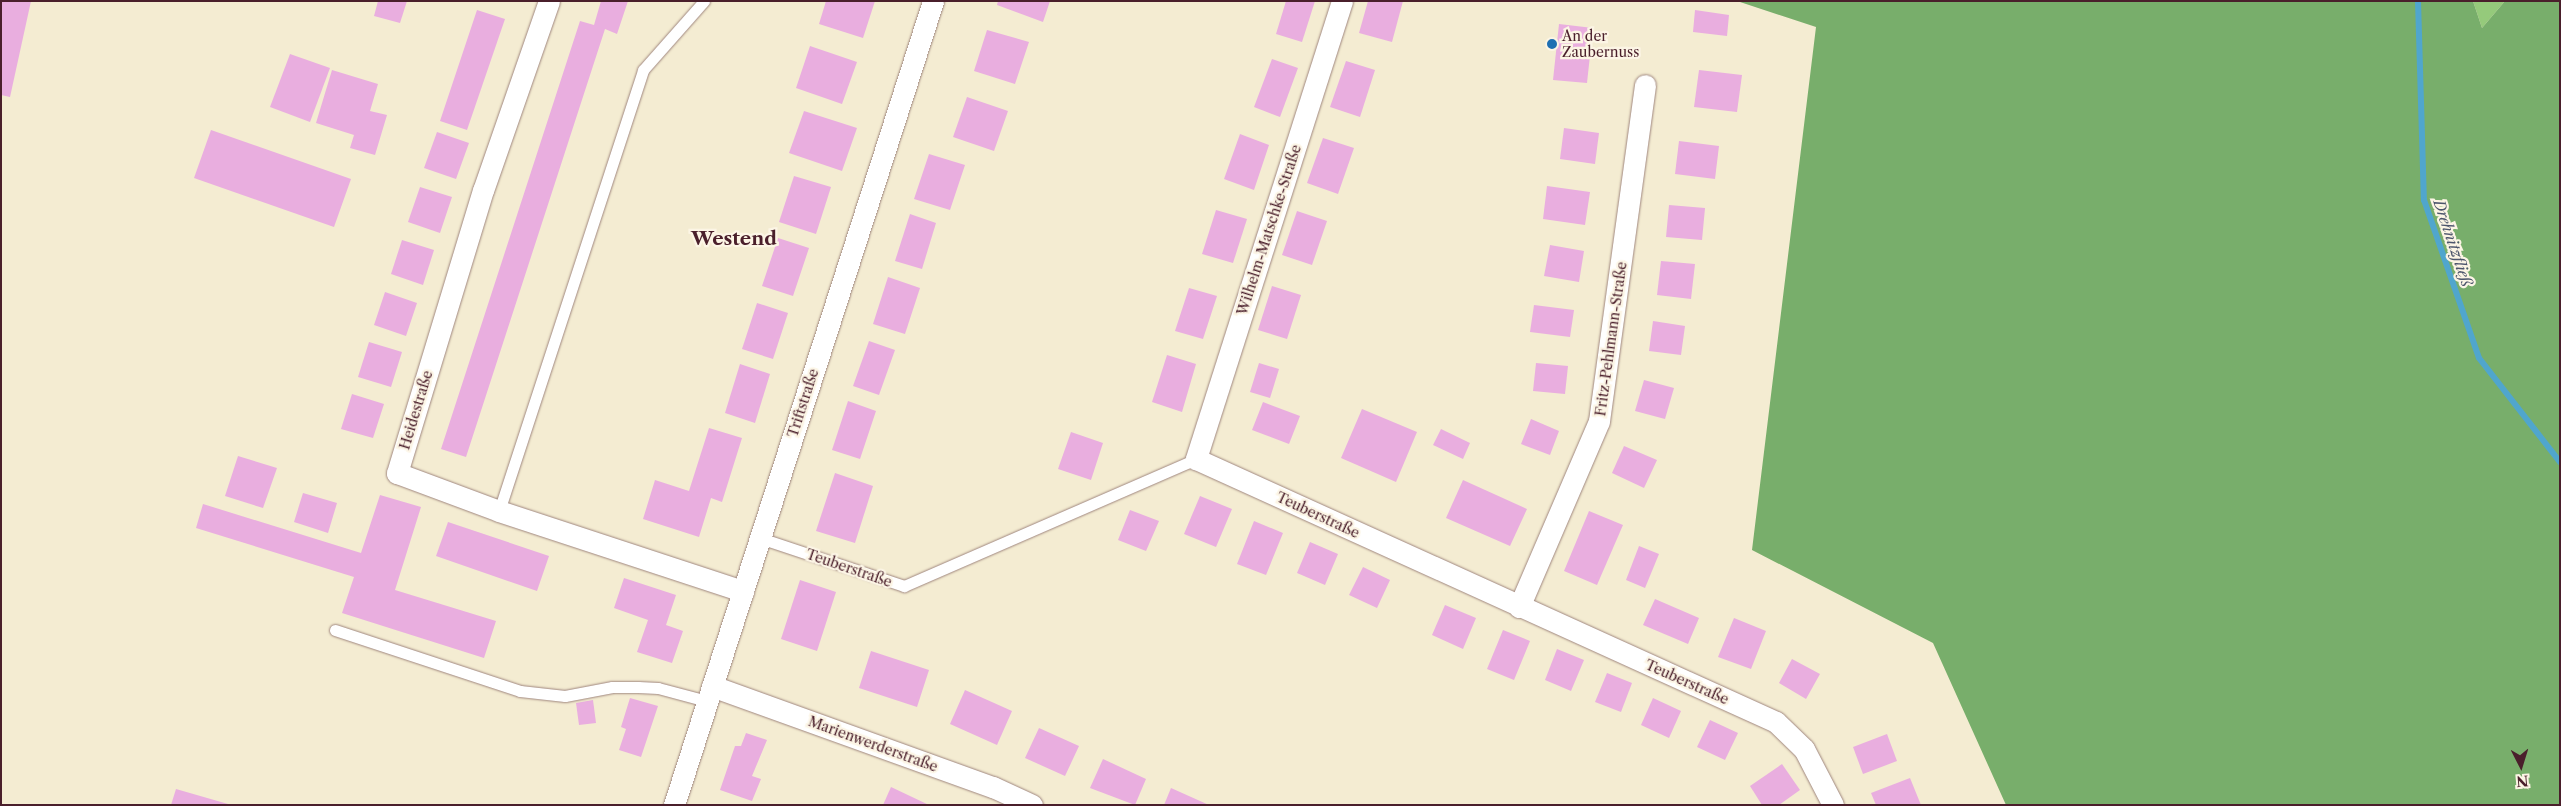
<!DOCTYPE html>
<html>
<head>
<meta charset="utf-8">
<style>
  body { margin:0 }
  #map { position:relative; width:2561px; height:806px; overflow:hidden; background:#f4ecd2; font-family:"Libre Caslon Text",serif }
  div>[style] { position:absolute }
  .green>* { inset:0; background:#95ca7b }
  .forest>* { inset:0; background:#78ae6b }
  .stream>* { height:6px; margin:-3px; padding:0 3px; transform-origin:3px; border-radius:3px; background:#50a6cd }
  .building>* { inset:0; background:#e9aedf }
  .roads { filter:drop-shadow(0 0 1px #9f867e) drop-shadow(0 0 1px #9f867e) }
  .service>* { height:11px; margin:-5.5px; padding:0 5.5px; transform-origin:5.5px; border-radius:5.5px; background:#fff }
  .minor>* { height:21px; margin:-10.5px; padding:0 10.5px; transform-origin:10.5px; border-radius:10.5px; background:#fff }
  .dots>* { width:14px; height:14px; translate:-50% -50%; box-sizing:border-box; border:2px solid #fcf5e5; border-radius:50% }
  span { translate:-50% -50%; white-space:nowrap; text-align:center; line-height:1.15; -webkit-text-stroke:4.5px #fcf5e5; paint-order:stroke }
  .poi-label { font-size:14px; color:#4a1f2b }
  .left { translate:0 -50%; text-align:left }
  .street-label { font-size:14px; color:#4a1f2b }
  .water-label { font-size:15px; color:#4c556c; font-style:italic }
  .district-label { font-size:19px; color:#4a1f2b; font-weight:700 }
  .frame { position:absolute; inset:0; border:2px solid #4a1f2b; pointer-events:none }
  .north { position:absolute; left:2496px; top:741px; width:50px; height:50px; -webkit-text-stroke:4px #fcf5e5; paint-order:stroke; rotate:175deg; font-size:14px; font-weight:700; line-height:20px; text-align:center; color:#4a1f2b }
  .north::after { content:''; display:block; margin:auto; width:18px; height:22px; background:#4a1f2b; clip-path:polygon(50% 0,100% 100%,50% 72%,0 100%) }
</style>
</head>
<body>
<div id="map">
  <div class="green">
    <div style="clip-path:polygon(2473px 1px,2505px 1px,2482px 28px)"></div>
  </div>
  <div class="forest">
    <div style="clip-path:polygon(1737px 1px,2473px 1px,2482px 28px,2505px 1px,2560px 1px,2560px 805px,2006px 805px,1933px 643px,1752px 550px,1816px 27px)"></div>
  </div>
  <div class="stream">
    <div style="left:2418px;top:1px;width:199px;rotate:88.3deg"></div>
    <div style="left:2424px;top:200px;width:167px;rotate:70.8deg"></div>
    <div style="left:2479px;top:358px;width:132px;rotate:52.1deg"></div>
  </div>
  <div class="building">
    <div style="clip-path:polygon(1px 1px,31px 1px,10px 97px,1px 95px)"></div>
    <div style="clip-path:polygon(378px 1px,407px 1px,400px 23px,374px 16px)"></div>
    <div style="clip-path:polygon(601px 1px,628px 1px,617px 34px,605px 29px,466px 457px,441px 449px,580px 21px,594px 25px)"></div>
    <div style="clip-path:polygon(826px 1px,875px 1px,863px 38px,819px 24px)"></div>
    <div style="clip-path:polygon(998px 1px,1050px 1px,1043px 22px,997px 5px)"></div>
    <div style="clip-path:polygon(1286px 1px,1315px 1px,1302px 42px,1276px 34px)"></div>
    <div style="clip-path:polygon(1368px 1px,1403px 1px,1392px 42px,1359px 33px)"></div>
    <div style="clip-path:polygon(477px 10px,505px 19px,467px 130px,440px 121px)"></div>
    <div style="clip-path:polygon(1695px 10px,1729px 15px,1727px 36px,1693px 32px)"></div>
    <div style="clip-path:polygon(1559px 24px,1593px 28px,1587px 83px,1553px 80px)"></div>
    <div style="clip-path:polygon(987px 30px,1029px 42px,1015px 84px,974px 71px)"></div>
    <div style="clip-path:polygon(810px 46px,857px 62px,842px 104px,796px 88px)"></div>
    <div style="clip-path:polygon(290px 54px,330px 68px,310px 122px,270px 107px)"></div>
    <div style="clip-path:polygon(1272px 59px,1298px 68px,1280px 117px,1254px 107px)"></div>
    <div style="clip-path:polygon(1346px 61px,1375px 70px,1360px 117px,1330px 107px)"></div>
    <div style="clip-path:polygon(332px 70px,378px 84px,370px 111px,387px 115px,375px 155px,350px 148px,354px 135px,316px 123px)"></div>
    <div style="clip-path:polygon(1699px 70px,1742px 75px,1737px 112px,1694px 107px)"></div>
    <div style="clip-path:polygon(967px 97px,1008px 111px,994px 151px,953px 137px)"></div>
    <div style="clip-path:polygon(804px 111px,857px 128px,842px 171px,789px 153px)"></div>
    <div style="clip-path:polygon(1564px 128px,1599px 133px,1595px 164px,1560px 159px)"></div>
    <div style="clip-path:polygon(211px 130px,351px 179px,334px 227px,194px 178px)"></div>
    <div style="clip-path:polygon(437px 132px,469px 143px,456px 179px,424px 168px)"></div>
    <div style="clip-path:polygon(1240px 134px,1269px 145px,1254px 190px,1224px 179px)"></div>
    <div style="clip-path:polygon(1323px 138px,1354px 148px,1338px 194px,1307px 183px)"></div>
    <div style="clip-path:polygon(1679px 141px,1719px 146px,1715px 179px,1675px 174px)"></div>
    <div style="clip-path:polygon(929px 154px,965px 165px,950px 210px,914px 199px)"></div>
    <div style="clip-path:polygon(794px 176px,831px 187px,816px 234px,779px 222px)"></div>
    <div style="clip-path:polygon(1547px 186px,1590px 192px,1585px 225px,1543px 219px)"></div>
    <div style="clip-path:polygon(420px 187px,452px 197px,440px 233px,408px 222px)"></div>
    <div style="clip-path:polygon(1669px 205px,1705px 208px,1702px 240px,1666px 237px)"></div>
    <div style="clip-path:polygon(1216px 210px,1247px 219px,1233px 263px,1202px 254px)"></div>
    <div style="clip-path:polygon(1297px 211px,1327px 221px,1312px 265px,1282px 255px)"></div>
    <div style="clip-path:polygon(910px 214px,936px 223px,922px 269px,895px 261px)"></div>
    <div style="clip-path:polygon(778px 238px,809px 248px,793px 296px,762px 286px)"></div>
    <div style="clip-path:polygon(402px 240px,434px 250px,423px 285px,391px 274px)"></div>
    <div style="clip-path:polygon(1550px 245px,1584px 251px,1579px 282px,1544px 276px)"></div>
    <div style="clip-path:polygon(1661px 261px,1695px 264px,1691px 299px,1657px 295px)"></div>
    <div style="clip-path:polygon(888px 277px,920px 288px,905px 334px,873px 324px)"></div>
    <div style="clip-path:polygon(1272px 286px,1301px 295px,1287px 339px,1258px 330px)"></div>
    <div style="clip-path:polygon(1189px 288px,1217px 296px,1203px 339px,1175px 331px)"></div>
    <div style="clip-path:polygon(385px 292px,417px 303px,406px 336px,374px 325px)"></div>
    <div style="clip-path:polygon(757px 303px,788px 313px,773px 359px,742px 349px)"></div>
    <div style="clip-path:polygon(1534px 305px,1574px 310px,1570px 337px,1530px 332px)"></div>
    <div style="clip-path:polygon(1653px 321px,1685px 326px,1681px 355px,1649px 351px)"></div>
    <div style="clip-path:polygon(869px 341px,895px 350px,879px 395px,853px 386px)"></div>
    <div style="clip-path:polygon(369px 342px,402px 352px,391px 387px,358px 377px)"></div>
    <div style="clip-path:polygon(1167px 355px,1196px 364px,1182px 412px,1152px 402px)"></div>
    <div style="clip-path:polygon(1259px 363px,1279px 369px,1270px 398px,1250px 392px)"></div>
    <div style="clip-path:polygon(1536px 363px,1568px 366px,1565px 394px,1533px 391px)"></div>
    <div style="clip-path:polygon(740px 364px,770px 374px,755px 423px,725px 413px)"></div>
    <div style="clip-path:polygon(1644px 380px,1674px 388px,1665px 419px,1635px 411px)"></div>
    <div style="clip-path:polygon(352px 394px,384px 404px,373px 438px,341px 429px)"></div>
    <div style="clip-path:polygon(848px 401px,876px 411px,860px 459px,832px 450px)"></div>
    <div style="clip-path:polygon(1263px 402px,1300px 416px,1289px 444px,1252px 430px)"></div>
    <div style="clip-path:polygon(1362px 409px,1417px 432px,1396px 482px,1341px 458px)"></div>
    <div style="clip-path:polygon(1531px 419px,1559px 431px,1550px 455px,1521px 444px)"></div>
    <div style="clip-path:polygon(709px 428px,742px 438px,722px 502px,711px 498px,699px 537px,643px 519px,655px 480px,689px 491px)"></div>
    <div style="clip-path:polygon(1441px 429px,1470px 443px,1463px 459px,1433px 445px)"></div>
    <div style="clip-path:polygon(1071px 432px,1103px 443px,1091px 480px,1058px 469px)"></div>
    <div style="clip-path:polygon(1624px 446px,1657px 460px,1644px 488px,1612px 473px)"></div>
    <div style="clip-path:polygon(238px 456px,277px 468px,263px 508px,225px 496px)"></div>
    <div style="clip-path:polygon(835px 473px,873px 486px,855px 543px,816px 531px)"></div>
    <div style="clip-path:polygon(1463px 480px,1527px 509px,1510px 546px,1446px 518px)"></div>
    <div style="clip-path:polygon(303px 493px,337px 503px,328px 533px,294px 522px)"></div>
    <div style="clip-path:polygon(380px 495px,421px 507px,395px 590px,496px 621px,484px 658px,342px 613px,354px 577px,196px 528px,203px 504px,361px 553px)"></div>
    <div style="clip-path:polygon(1200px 496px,1232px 509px,1216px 547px,1184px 534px)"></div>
    <div style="clip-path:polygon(1130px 510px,1159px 521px,1146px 551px,1118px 540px)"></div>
    <div style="clip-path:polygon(1589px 511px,1623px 525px,1597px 585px,1564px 571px)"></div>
    <div style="clip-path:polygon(1254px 521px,1283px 533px,1266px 575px,1237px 564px)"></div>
    <div style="clip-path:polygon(448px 522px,549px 556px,537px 591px,436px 556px)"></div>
    <div style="clip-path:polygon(1310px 542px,1338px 554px,1325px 585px,1297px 573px)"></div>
    <div style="clip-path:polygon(1639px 546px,1659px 554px,1645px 588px,1626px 580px)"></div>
    <div style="clip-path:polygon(1363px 567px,1390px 580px,1377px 608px,1349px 595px)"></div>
    <div style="clip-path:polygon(624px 578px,676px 595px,666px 625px,683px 631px,672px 663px,637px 652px,648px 620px,614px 608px)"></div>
    <div style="clip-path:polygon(800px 580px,836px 592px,817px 651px,781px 639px)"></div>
    <div style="clip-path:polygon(1655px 599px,1699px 618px,1688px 644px,1643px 625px)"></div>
    <div style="clip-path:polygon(1445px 605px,1476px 618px,1463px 649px,1432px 635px)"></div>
    <div style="clip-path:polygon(1734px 618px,1766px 631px,1751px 669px,1718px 657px)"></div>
    <div style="clip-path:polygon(1503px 630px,1530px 641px,1514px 680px,1487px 669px)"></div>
    <div style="clip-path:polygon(1557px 649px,1584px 660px,1571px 691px,1545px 680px)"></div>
    <div style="clip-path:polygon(871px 651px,929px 670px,917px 707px,859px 688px)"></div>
    <div style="clip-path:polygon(1792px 659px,1820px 674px,1806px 699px,1779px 683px)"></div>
    <div style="clip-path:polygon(1607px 673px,1632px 683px,1621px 712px,1595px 702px)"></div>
    <div style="clip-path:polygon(965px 690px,1012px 711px,997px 745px,950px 724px)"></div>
    <div style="clip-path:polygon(630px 698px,658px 706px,641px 757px,619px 750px,626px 729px,621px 727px)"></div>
    <div style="clip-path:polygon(1653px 698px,1681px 711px,1669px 738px,1641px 725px)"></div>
    <div style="clip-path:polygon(593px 700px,596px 723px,579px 725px,576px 703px)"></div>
    <div style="clip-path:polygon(1710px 720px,1738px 733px,1725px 760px,1697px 747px)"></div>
    <div style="clip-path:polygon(1039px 728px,1079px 746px,1065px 776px,1025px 758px)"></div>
    <div style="clip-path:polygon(746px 733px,767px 740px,752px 776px,761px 779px,752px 801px,720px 790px,735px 746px,741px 746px)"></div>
    <div style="clip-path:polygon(1887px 734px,1897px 761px,1863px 774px,1853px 747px)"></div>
    <div style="clip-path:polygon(1103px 759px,1146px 779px,1135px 805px,1090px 788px)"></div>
    <div style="clip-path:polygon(1782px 764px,1800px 790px,1779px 805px,1762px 805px,1750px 786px)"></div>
    <div style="clip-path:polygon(1910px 778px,1921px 805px,1876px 805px,1871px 793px)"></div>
    <div style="clip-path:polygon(891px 787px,929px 805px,883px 805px)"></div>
    <div style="clip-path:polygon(1171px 788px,1209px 805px,1164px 805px)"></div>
    <div style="clip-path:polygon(176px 789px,228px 804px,228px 805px,171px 805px)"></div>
  </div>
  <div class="roads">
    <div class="service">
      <div style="left:499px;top:511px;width:464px;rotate:-71.9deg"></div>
      <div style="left:643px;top:70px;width:92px;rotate:-48.5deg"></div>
      <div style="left:760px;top:538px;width:152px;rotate:18.4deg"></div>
      <div style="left:904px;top:586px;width:318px;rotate:-23.5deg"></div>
      <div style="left:335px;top:630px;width:195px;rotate:18.2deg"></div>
      <div style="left:520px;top:691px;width:45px;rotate:6.3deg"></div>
      <div style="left:565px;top:696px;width:48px;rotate:-10.8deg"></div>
      <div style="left:612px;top:687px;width:26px"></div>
      <div style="left:638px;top:687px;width:20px;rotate:3deg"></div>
      <div style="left:658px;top:688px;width:51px;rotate:14.9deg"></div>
    </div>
    <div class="minor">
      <div style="left:549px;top:1px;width:200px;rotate:109.2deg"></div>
      <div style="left:483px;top:190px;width:296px;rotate:106.9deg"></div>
      <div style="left:397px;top:473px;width:109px;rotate:20.4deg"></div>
      <div style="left:499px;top:511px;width:257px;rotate:18.2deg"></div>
      <div style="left:1342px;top:1px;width:481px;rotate:107.7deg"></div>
      <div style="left:1196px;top:459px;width:637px;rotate:24.39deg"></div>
      <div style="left:1776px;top:722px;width:39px;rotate:44deg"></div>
      <div style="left:1804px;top:749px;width:63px;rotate:62.6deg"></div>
      <div style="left:1519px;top:607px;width:202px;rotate:-66.7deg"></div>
      <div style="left:1599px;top:421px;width:339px;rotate:-82.2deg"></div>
      <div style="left:712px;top:686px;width:299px;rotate:19.8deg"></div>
      <div style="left:993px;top:787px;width:43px;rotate:24.8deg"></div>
      <div style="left:674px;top:805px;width:845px;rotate:-72.14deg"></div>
    </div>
  </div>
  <div class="dots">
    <div style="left:1552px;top:44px;background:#1f6fb2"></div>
  </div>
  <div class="poi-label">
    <span class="left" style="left:1562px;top:44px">An der<br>Zaubernuss</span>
  </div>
  <div class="street-label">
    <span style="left:1269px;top:230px;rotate:-72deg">Wilhelm-Matschke-Straße</span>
    <span style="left:1611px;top:339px;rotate:-82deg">Fritz-Pehlmann-Straße</span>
    <span style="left:803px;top:403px;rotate:-72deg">Triftstraße</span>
    <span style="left:416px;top:410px;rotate:-73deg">Heidestraße</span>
    <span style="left:1318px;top:515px;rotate:25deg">Teuberstraße</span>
    <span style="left:849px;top:568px;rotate:19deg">Teuberstraße</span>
    <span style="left:1687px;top:682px;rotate:24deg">Teuberstraße</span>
    <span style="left:873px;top:744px;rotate:20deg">Marienwerderstraße</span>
  </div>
  <div class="water-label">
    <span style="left:2453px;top:243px;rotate:71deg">Drehnitzfließ</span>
  </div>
  <div class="district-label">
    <span style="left:734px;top:239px">Westend</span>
  </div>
  <div class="frame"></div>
  <div class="north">N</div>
</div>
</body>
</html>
